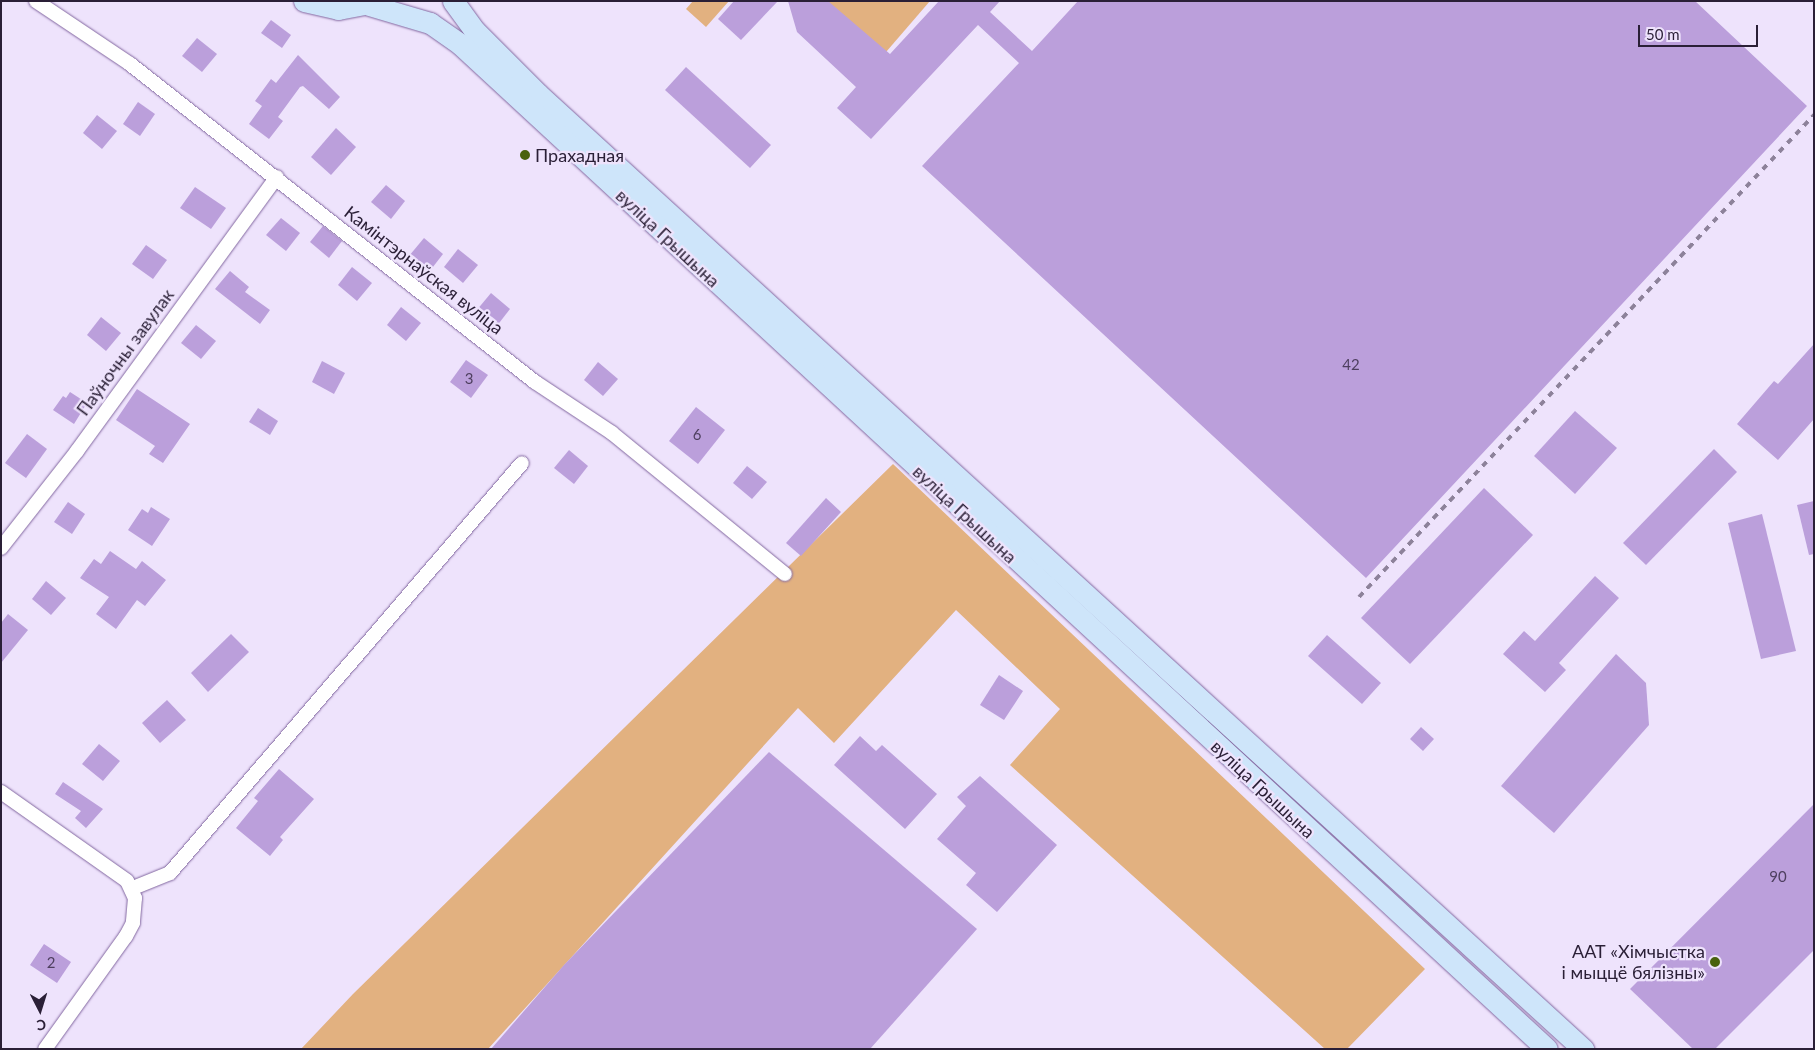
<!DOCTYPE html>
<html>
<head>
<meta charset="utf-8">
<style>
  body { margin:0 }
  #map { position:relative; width:1815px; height:1050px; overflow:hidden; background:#eee3fc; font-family:Lato,sans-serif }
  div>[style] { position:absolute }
  .green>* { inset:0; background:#e2b180 }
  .building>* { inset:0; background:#bb9fdb }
  .roads { filter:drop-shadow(0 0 1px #8267a0) drop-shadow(0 0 1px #8267a0) }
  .minor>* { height:14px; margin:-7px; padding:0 7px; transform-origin:7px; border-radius:7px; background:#fff }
  .primary>* { height:21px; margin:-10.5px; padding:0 10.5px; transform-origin:10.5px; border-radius:10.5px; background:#cee5fa }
  .rail>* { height:4px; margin-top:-2px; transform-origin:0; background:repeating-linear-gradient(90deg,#8d829a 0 6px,transparent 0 12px) }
  .dots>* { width:14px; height:14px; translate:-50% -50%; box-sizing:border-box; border:2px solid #eee3fc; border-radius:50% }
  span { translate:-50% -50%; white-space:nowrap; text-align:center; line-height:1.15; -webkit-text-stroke:4.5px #eee3fc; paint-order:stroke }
  .number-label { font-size:15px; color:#4e3f5f }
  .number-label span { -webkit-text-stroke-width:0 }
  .poi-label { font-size:18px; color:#2a1f36 }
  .left { translate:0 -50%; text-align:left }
  .right { translate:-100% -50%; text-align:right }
  .street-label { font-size:18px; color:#2a1f36 }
  .frame { position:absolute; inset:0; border:2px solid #2a1f36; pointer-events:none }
  .north { position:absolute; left:15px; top:985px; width:50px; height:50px; -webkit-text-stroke:4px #eee3fc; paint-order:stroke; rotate:175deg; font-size:14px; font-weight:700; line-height:20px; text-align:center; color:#2a1f36 }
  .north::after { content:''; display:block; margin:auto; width:18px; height:22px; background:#2a1f36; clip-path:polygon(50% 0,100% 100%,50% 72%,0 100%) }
  .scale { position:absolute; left:1638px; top:25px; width:120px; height:22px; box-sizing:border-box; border:2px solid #2a1f36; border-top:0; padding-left:6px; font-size:15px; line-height:18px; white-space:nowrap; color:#2a1f36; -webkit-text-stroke:4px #eee3fc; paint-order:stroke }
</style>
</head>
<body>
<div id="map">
  <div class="green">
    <div style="clip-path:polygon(693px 1px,729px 1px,706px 27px,686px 9px)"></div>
    <div style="clip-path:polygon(814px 1px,930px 1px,880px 59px)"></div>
    <div style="clip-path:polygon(893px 464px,1425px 969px,1347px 1049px,1325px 1049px,1010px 765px,1060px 709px,956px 610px,834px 743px,798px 708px,488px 1049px,301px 1049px,353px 994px)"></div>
  </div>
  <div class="building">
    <div style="clip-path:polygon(734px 1px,778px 1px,741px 40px,718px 19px)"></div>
    <div style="clip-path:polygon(788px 1px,828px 1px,890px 54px,939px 1px,1000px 1px,990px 12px,1032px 51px,1078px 1px,1695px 1px,1807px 106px,1366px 578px,922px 166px,1019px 63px,978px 25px,871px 139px,837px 108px,856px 87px,797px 32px)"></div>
    <div style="clip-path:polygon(271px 20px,291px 35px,282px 48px,261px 33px)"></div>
    <div style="clip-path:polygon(197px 38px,217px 54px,202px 72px,182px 56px)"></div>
    <div style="clip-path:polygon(298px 55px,340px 97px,329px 109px,303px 86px,300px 87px,278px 117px,283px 121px,269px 139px,249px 124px,262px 106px,255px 101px,271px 79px,276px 83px)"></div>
    <div style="clip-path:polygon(686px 67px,771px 145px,750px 168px,665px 90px)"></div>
    <div style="clip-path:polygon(138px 102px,155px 114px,140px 136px,123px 124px)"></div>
    <div style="clip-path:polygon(97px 115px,117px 131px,102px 149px,83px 133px)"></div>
    <div style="clip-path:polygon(336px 128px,356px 147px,331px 175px,311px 157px)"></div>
    <div style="clip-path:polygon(386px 185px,405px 201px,391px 219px,371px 202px)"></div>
    <div style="clip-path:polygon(195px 187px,226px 208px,211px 229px,180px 208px)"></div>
    <div style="clip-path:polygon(281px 218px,300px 233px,286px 251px,266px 235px)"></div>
    <div style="clip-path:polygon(323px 226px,342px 241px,329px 258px,310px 242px)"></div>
    <div style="clip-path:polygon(424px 238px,443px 254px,429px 272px,409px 256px)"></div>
    <div style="clip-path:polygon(146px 245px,167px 260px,153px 279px,132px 264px)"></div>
    <div style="clip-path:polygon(458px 249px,478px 265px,463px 283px,444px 267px)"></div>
    <div style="clip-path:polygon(352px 267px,372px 283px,357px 301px,338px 285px)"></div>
    <div style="clip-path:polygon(230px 271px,249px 287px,245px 292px,270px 310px,260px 324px,215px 289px)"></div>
    <div style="clip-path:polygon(491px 293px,510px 309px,496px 327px,476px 311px)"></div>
    <div style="clip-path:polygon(401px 307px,421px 323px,406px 341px,387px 325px)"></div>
    <div style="clip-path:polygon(101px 317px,121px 333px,106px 351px,87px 335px)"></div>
    <div style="clip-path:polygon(196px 325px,216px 341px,201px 359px,181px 343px)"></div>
    <div style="clip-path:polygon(1814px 344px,1814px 419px,1778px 460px,1737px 424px,1774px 381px,1778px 384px)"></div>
    <div style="clip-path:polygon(466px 360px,488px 375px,471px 398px,450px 382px)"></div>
    <div style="clip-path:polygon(322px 361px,345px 373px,334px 394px,312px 382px)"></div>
    <div style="clip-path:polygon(598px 362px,618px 379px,603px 396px,584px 380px)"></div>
    <div style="clip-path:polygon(137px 389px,190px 424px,163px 463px,149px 454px,155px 446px,116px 420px)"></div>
    <div style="clip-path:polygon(70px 392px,87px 403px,74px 424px,53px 410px,63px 396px,66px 398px)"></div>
    <div style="clip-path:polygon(696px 407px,725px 430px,698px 464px,669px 441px)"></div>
    <div style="clip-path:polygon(258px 408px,278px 421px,270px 435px,249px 422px)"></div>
    <div style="clip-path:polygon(1575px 411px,1617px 448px,1575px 494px,1534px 456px)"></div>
    <div style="clip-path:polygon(27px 434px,47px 449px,26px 478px,5px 463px)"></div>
    <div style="clip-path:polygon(1714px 449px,1737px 472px,1646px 565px,1623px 543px)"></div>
    <div style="clip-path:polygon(569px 450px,588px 466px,574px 484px,554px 468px)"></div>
    <div style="clip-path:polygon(747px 466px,767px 482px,752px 499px,733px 483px)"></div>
    <div style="clip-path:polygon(1484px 488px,1533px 535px,1410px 664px,1361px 618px)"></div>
    <div style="clip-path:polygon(826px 498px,841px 512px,801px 556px,786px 543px)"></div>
    <div style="clip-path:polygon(1814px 501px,1814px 554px,1809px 555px,1797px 505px)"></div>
    <div style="clip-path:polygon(68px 502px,85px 514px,72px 534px,54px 522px)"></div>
    <div style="clip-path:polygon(151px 507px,170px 519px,152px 546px,128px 530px,142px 509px,148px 513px)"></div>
    <div style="clip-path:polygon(1762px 514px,1796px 651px,1761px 659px,1728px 523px)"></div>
    <div style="clip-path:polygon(110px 551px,136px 569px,142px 561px,166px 580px,145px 606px,137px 600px,116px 629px,96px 614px,109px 597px,80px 578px,94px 559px,101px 564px)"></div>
    <div style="clip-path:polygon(1595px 576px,1619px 598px,1559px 663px,1566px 670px,1545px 692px,1503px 654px,1524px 631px,1535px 641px)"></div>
    <div style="clip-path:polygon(46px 581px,66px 598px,51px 615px,32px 599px)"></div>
    <div style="clip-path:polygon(8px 614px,28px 630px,1px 663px,1px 623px)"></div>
    <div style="clip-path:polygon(231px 634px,249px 652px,208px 692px,191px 673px)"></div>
    <div style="clip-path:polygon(1327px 635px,1381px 683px,1362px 704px,1308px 656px)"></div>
    <div style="clip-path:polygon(1616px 654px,1646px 683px,1649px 725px,1554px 833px,1501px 786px)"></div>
    <div style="clip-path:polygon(999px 675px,1023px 691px,1004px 720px,980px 705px)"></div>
    <div style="clip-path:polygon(167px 700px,186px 720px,160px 743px,142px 723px)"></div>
    <div style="clip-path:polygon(1421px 727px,1434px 739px,1423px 751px,1410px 739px)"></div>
    <div style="clip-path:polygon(860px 736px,876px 751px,882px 745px,937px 794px,905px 829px,834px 765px)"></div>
    <div style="clip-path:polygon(99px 744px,120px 761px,103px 781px,82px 764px)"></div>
    <div style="clip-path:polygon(769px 752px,977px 929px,870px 1049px,491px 1049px,564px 965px)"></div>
    <div style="clip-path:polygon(279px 769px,314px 799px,280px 837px,283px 840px,270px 856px,236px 828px,258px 801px,254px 798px)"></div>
    <div style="clip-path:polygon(980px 776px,1057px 845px,997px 912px,966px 885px,976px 873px,937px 839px,966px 806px,957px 797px)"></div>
    <div style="clip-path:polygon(63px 782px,103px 809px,86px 828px,75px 818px,81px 811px,55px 794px)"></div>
    <div style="clip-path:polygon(1814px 804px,1814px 950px,1715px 1049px,1693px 1049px,1630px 989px)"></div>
    <div style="clip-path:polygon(44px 944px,71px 962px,57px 983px,30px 965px)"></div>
  </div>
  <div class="roads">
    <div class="minor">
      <div style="left:36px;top:1px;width:113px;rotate:33.8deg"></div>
      <div style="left:130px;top:64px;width:515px;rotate:38.14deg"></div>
      <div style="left:535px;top:382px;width:92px;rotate:33.5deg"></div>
      <div style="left:612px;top:433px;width:223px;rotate:39.2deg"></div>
      <div style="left:1px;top:548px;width:123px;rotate:-51.9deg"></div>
      <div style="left:77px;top:451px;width:339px;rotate:-53.9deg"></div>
      <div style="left:1px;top:792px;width:154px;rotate:35.2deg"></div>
      <div style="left:127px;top:881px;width:19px;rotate:65deg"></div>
      <div style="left:135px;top:898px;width:25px;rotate:95deg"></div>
      <div style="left:133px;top:923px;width:15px;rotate:118deg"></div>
      <div style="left:126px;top:936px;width:139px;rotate:125.6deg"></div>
      <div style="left:133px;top:888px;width:40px;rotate:-22deg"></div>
      <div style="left:170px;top:873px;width:540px;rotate:-49.35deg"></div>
    </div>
    <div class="primary">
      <div style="left:304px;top:1px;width:35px;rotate:13deg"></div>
      <div style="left:338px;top:9px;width:43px;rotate:-10.8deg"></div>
      <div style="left:453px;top:1px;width:37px;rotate:54deg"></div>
      <div style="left:475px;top:31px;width:89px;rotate:45deg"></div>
      <div style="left:538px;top:94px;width:1416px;rotate:42.42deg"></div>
      <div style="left:369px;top:5px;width:64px;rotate:16.4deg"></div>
      <div style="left:430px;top:23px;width:37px;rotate:35deg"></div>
      <div style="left:460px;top:44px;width:1480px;rotate:42.76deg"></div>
    </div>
  </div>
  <div class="rail">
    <div style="left:1359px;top:597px;width:663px;rotate:-46.65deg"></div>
  </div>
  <div class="dots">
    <div style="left:525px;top:155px;background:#49610e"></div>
    <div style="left:1715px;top:962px;background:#49610e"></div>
  </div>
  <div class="number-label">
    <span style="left:1351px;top:365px">42</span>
    <span style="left:469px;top:379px">3</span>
    <span style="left:697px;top:435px">6</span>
    <span style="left:1778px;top:877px">90</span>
    <span style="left:51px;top:963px">2</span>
  </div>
  <div class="poi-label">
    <span class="left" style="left:535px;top:155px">Прахадная</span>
    <span class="right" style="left:1705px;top:962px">ААТ «Хімчыстка<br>і мыццё бялізны»</span>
  </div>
  <div class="street-label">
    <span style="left:668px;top:238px;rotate:43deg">вуліца Грышына</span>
    <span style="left:424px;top:270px;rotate:38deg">Камінтэрнаўская вуліца</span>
    <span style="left:125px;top:352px;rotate:-54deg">Паўночны завулак</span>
    <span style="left:965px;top:514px;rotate:43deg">вуліца Грышына</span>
    <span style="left:1263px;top:789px;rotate:43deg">вуліца Грышына</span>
  </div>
  <div class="frame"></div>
  <div class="north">С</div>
  <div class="scale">50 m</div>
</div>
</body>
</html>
